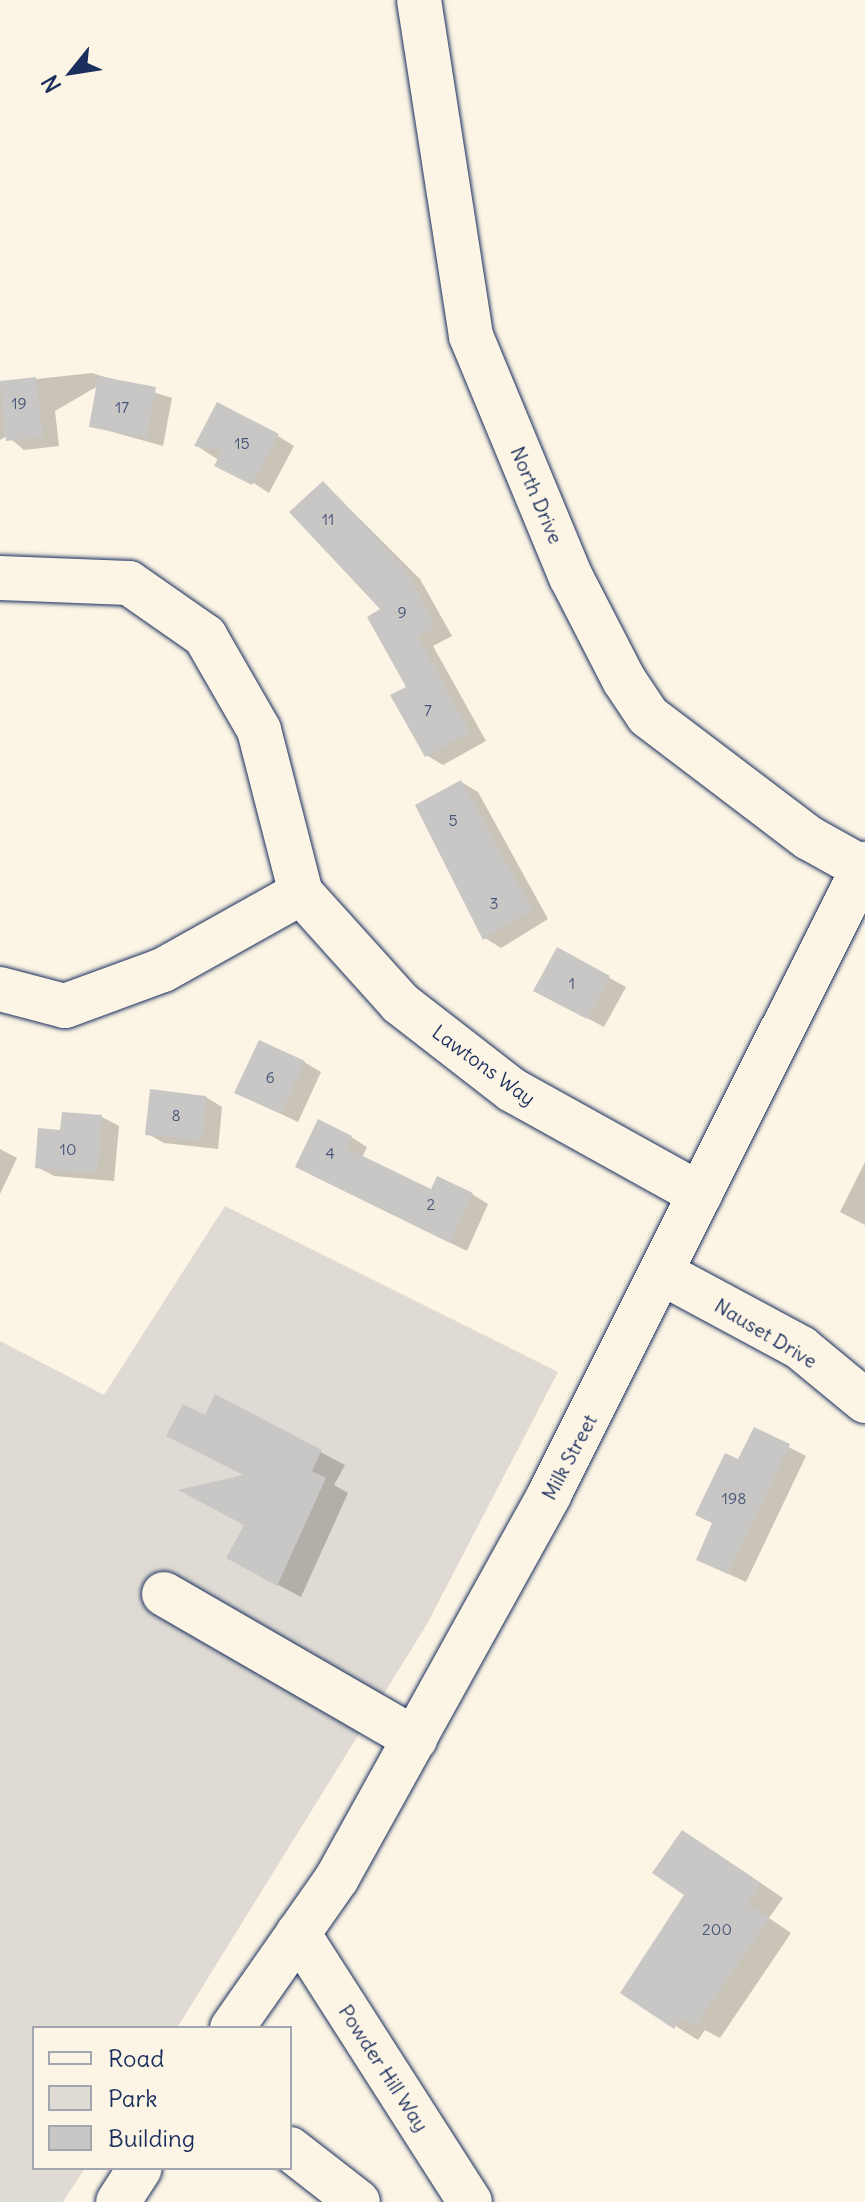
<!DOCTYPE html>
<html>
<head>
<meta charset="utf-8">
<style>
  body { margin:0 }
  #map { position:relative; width:865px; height:2202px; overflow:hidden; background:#fcf5e5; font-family:Delius,sans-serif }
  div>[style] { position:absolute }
  .green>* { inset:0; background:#dfdbd4 }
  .shadow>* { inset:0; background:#0003 }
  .building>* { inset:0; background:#c8c7c6 }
  .roads { filter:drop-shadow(0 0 2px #1b2f5e) drop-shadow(0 0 2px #1b2f5e) }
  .minor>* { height:44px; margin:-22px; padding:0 22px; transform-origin:22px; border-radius:22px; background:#fcf5e5 }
  .major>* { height:44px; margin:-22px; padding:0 22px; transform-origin:22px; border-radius:22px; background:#fcf5e5 }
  span { translate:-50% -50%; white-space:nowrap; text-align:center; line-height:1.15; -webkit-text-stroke:6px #fcf5e5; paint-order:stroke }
  .number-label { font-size:16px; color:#465578 }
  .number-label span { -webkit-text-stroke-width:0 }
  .street-label { font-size:20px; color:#1b2f5e }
  .legend { position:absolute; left:32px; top:2026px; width:260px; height:144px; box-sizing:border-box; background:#fcf5e5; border:2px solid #a2a6af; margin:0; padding:10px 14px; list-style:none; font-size:24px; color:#1b2f5e }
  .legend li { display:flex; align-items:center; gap:16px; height:40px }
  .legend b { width:40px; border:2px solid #a2a6af }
  .north { position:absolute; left:32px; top:32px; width:80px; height:80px; -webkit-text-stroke:6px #fcf5e5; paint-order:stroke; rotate:240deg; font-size:22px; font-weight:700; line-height:32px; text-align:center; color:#1b2f5e }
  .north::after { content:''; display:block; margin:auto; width:28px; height:36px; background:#1b2f5e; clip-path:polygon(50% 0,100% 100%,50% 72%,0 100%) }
</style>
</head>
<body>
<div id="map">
  <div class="green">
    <div style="clip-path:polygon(225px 1206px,558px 1372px,427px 1624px,177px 2028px,34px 2028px,34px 2168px,85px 2168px,63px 2202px,0 2202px,0 1341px,104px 1395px)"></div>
  </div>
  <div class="shadow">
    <div style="clip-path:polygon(92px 373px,172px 398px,163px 446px,91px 426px,98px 386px,55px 411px,59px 446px,24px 450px,7px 436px,0 440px,0 383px)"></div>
    <div style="clip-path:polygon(278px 436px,294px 446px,269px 493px,197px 446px)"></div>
    <div style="clip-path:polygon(324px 483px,420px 579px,452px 636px,433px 646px,486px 741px,443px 765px,426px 755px,383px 610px)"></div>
    <div style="clip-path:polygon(461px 782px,478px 792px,548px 919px,501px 948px,485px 938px)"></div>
    <div style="clip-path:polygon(558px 950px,626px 987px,604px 1027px,553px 1000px)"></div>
    <div style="clip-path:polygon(304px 1062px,321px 1072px,298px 1122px,254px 1101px)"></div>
    <div style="clip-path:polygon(206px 1097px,222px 1107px,218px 1149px,164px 1143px,148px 1134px)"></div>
    <div style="clip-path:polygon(64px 1114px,102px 1117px,119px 1126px,114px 1181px,54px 1176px,37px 1167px,62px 1133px)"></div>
    <div style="clip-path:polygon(351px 1137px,367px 1147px,362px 1158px,432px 1192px,472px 1194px,488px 1204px,467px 1251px,314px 1176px)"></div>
    <div style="clip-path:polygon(0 1149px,17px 1158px,0 1194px)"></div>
    <div style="clip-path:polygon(865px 1162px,865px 1225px,840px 1212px)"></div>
    <div style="clip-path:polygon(216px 1397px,345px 1465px,334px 1485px,348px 1493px,301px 1597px,252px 1571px,247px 1477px,206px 1418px)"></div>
    <div style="clip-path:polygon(755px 1430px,806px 1456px,746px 1582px,698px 1560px)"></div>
    <div style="clip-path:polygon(705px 1846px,783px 1898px,769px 1918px,791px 1933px,720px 2038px,705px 2030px,698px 2040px,623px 1993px,687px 1894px)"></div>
  </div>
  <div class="building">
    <div style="clip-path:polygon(98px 376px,156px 387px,147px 438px,89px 427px)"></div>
    <div style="clip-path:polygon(36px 377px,43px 437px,6px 441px,0 381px)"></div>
    <div style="clip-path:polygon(217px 402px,279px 434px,252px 485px,214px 466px,222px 451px,194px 446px)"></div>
    <div style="clip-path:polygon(323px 481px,404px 567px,436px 626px,418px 637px,470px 732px,425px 757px,390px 695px,406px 687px,367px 617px,380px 609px,289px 512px)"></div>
    <div style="clip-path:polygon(461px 780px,532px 909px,483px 940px,415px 805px)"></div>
    <div style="clip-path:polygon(557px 947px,610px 976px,587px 1019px,533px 991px)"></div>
    <div style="clip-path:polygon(259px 1040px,305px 1061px,281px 1114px,234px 1093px)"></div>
    <div style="clip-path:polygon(150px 1089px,206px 1096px,202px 1140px,145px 1135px)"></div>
    <div style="clip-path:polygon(62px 1112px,102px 1115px,97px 1173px,35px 1168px,38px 1128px,60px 1130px)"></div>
    <div style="clip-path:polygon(318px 1119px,352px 1136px,346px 1148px,431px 1189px,437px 1176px,473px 1193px,450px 1243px,295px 1167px)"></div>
    <div style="clip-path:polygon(215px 1394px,322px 1450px,312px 1471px,326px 1478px,277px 1586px,226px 1558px,244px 1525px,178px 1490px,243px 1475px,166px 1436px,183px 1404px,205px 1415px)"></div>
    <div style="clip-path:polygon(754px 1427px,790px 1444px,728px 1574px,696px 1560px,712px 1523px,695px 1515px,725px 1453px,738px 1459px)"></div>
    <div style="clip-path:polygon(682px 1830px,761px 1883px,747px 1904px,769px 1918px,695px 2027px,681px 2018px,674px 2029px,620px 1993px,684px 1895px,652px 1873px)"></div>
  </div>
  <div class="roads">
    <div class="minor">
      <div style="left:419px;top:0;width:340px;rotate:81.2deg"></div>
      <div style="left:471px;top:336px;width:261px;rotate:67.5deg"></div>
      <div style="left:571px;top:577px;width:116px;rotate:62.8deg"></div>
      <div style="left:624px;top:680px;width:43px;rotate:56.3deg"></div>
      <div style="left:648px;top:716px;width:202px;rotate:37.2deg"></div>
      <div style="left:809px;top:838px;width:62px;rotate:29.1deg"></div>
      <div style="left:0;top:578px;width:129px;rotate:2.2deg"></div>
      <div style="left:129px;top:583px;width:93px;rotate:34.9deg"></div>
      <div style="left:205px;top:636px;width:108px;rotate:60.1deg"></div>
      <div style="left:259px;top:730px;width:168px;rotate:75.6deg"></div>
      <div style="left:301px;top:893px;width:148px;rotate:48deg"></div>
      <div style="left:400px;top:1003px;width:142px;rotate:37.8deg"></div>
      <div style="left:512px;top:1090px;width:215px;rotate:29deg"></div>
      <div style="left:0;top:989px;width:67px;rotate:14.7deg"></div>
      <div style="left:65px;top:1006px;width:104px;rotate:-20.2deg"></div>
      <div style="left:163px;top:970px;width:158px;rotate:-29.2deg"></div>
      <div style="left:662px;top:1273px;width:158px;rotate:28.3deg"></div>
      <div style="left:801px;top:1348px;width:83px;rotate:39.6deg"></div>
      <div style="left:164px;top:1594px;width:290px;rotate:30deg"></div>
      <div style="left:298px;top:1933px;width:319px;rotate:57.4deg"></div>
      <div style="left:290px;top:2149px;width:86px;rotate:37.9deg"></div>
    </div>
    <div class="major">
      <div style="left:232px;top:2028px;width:183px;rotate:-55deg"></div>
      <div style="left:337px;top:1878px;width:438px;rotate:-61deg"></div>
      <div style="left:549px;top:1495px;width:706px;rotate:-63.4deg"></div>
      <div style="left:118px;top:2202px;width:40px;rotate:-57.1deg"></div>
    </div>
  </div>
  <div class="number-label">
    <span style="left:19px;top:403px">19</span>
    <span style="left:122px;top:407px">17</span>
    <span style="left:242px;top:443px">15</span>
    <span style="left:328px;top:519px">11</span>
    <span style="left:402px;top:612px">9</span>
    <span style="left:428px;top:710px">7</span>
    <span style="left:453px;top:820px">5</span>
    <span style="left:494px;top:903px">3</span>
    <span style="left:572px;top:983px">1</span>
    <span style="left:270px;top:1077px">6</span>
    <span style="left:176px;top:1115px">8</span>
    <span style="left:68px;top:1149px">10</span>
    <span style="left:330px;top:1153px">4</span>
    <span style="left:431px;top:1204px">2</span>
    <span style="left:734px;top:1498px">198</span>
    <span style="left:717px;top:1929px">200</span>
  </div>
  <div class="street-label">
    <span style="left:537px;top:495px;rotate:67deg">North Drive</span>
    <span style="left:484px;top:1065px;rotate:36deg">Lawtons Way</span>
    <span style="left:766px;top:1333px;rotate:31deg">Nauset Drive</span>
    <span style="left:569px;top:1457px;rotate:-62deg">Milk Street</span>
    <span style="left:384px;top:2068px;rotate:57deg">Powder Hill Way</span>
  </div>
  <ul class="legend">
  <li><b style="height:10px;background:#fcf5e5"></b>Road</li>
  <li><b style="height:22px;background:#dfdbd4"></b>Park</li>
  <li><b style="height:22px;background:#c8c7c6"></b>Building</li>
  </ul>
  <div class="north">N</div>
</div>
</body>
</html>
